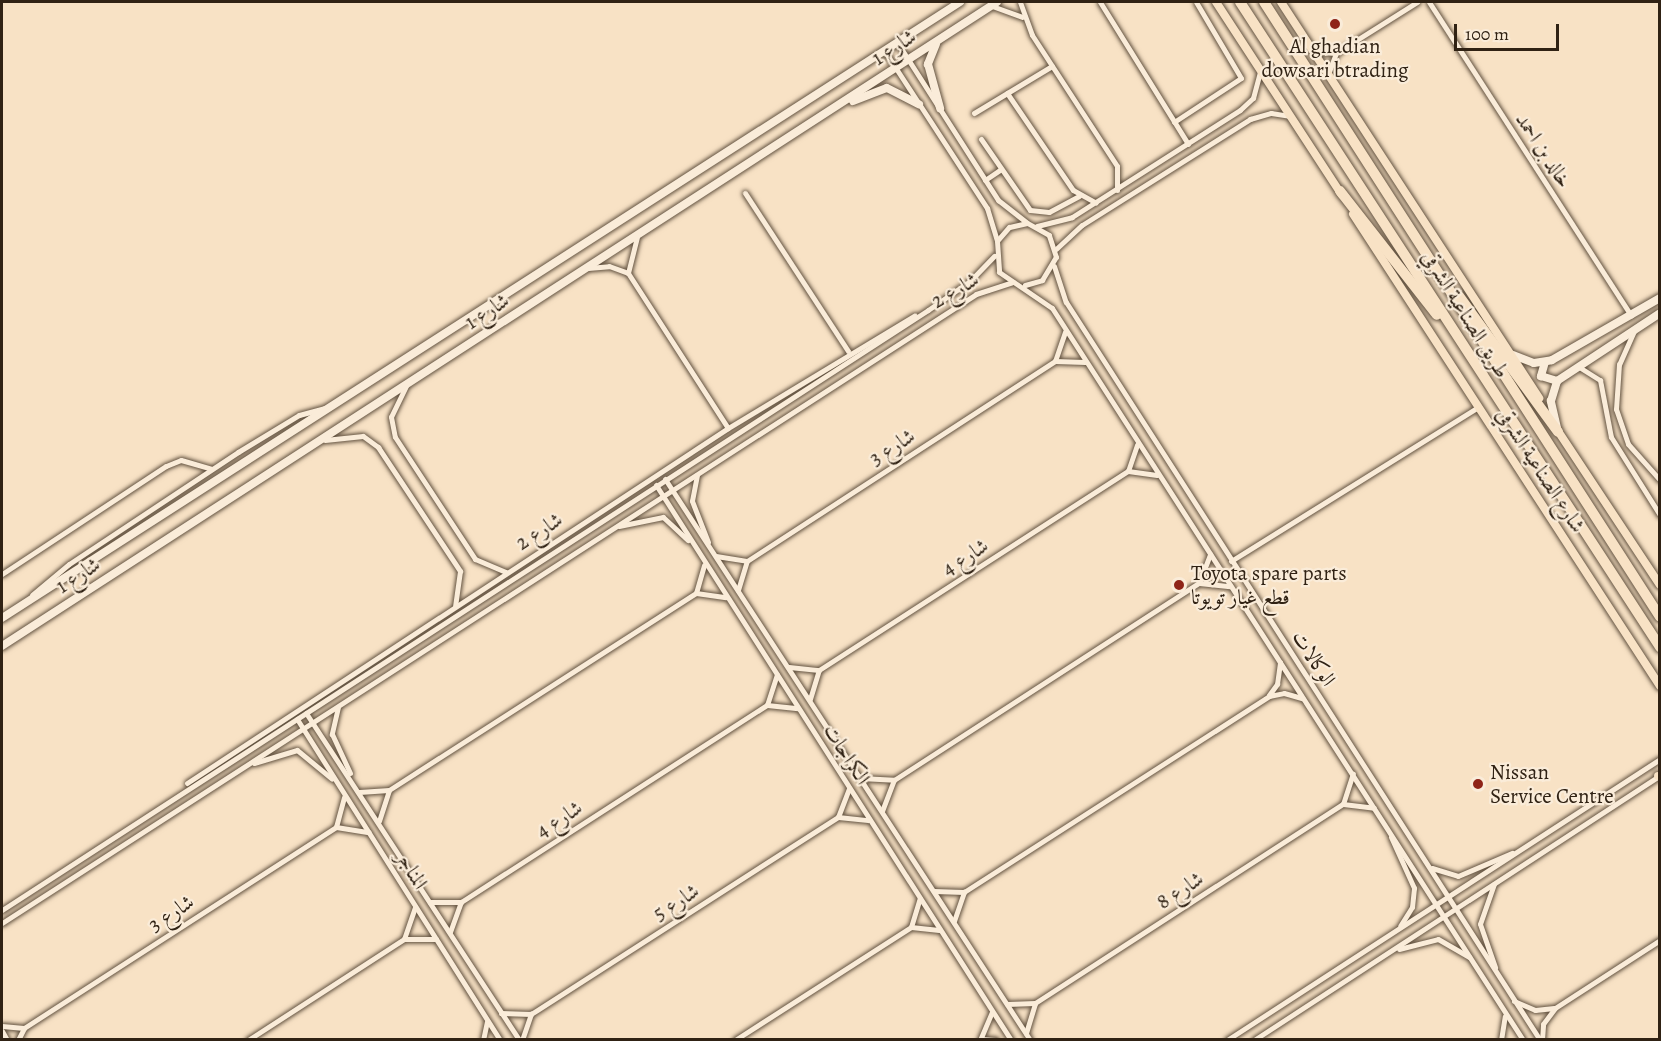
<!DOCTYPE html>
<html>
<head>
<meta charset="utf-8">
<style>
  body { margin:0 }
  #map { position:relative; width:1661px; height:1041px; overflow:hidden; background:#f8e2c5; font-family:Alegreya,Amiri,serif }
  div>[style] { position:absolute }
  .roads { filter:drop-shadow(0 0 2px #625240) drop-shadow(0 0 2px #625240) }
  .street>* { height:5px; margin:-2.5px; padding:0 2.5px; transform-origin:2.5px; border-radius:2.5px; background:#faecd9 }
  .secondary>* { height:8px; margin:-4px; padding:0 4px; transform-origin:4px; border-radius:4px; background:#faecd9 }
  .primary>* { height:8px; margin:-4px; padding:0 4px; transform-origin:4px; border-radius:4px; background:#f8e2c5 }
  .highway>* { height:10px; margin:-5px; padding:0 5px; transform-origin:5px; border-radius:5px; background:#f8e2c5 }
  .dots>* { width:16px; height:16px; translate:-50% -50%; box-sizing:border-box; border:3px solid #faecd9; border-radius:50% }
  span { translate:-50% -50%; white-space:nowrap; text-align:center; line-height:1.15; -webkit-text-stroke:4.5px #faecd9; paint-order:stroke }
  .poi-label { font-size:21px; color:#302214 }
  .left { translate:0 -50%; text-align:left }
  .street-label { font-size:21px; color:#302214 }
  .frame { position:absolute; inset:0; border:3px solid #302214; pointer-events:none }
  .scale { position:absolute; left:1454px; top:24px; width:105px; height:27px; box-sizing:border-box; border:3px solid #302214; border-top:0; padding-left:8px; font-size:18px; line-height:21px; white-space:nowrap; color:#302214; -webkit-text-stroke:4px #faecd9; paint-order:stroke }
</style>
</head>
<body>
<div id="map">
  <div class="roads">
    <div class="street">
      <div style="left:1020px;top:2px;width:35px;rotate:70deg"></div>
      <div style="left:1032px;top:35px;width:156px;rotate:57deg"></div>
      <div style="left:1117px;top:166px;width:24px;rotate:90deg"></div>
      <div style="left:1100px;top:2px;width:167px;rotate:58.2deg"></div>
      <div style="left:1429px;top:2px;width:373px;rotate:57.2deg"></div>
      <div style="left:992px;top:6px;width:32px;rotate:20deg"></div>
      <div style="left:897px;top:42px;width:188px;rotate:57.4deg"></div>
      <div style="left:998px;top:200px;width:36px;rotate:38deg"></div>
      <div style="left:884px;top:50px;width:189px;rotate:56.9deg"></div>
      <div style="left:987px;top:208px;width:34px;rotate:73deg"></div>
      <div style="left:1314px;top:51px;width:22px;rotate:5deg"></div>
      <div style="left:1336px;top:53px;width:96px;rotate:-32.2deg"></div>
      <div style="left:1328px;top:74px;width:22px;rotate:-69deg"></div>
      <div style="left:1007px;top:93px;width:117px;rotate:55.8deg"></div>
      <div style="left:1073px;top:190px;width:26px;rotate:29deg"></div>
      <div style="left:974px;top:113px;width:91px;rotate:-31.1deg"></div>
      <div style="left:1174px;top:122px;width:80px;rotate:-33.3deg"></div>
      <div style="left:1241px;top:78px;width:88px;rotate:-120.6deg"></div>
      <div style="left:981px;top:139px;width:86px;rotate:55.4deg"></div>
      <div style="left:1030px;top:210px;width:19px;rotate:6deg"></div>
      <div style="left:1049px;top:212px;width:34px;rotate:-28deg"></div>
      <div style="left:985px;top:180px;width:18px;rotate:-34deg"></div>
      <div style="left:745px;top:193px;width:189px;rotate:56.9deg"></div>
      <div style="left:1037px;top:226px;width:36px;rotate:-14deg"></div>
      <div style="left:1072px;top:217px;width:199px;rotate:-32.5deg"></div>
      <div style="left:1240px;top:110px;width:18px;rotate:-43deg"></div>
      <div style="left:1253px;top:98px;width:28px;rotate:-75deg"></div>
      <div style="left:1056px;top:249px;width:35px;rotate:-43deg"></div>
      <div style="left:1082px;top:225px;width:199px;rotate:-32.2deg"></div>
      <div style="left:1250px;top:119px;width:22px;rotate:-16deg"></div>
      <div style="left:1271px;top:113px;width:20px;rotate:9deg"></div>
      <div style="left:1054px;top:266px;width:38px;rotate:72deg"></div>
      <div style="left:1066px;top:302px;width:877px;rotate:57.29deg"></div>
      <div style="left:588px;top:268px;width:21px;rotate:-5deg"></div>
      <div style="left:609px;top:266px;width:20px;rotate:20deg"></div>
      <div style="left:628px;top:273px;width:184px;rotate:57.2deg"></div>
      <div style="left:628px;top:273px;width:37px;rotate:-76deg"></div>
      <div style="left:1025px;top:285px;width:18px;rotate:-16deg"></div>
      <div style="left:1042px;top:280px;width:27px;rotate:-59deg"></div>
      <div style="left:1056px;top:257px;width:23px;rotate:-108deg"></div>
      <div style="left:1049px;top:235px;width:25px;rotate:-151deg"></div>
      <div style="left:1027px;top:223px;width:18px;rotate:167deg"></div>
      <div style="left:1009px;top:227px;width:18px;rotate:131deg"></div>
      <div style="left:997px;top:241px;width:31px;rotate:86deg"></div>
      <div style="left:999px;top:272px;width:64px;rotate:34.2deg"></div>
      <div style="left:1052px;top:308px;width:870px;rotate:57.24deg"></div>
      <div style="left:1634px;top:331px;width:36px;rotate:114deg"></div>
      <div style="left:1619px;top:364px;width:45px;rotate:93.8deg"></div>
      <div style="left:1616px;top:409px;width:37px;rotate:71deg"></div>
      <div style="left:1628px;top:444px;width:48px;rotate:48.4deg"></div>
      <div style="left:1055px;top:361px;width:31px;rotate:-71deg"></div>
      <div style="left:1579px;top:367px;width:25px;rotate:32deg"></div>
      <div style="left:1600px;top:380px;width:58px;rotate:79.1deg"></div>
      <div style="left:1611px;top:437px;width:92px;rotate:57.9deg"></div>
      <div style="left:406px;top:386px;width:34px;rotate:116deg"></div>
      <div style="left:391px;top:417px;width:20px;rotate:79deg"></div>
      <div style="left:395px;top:437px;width:146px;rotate:56.7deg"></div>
      <div style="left:475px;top:559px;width:34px;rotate:23deg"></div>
      <div style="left:325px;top:440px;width:38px;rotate:-6deg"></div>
      <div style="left:363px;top:436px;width:19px;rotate:36deg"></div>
      <div style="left:378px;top:447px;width:149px;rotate:56.5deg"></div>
      <div style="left:460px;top:571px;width:35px;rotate:98deg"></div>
      <div style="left:1128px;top:471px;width:28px;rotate:-71deg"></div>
      <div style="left:697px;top:475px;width:26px;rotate:101deg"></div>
      <div style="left:692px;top:501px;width:44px;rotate:68.7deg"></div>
      <div style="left:665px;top:479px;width:669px;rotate:56.95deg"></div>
      <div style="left:656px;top:485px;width:659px;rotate:57.4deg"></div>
      <div style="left:619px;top:526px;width:45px;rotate:-11.6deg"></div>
      <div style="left:663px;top:517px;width:34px;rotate:43deg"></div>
      <div style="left:716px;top:556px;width:31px;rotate:9deg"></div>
      <div style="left:1231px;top:561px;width:291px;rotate:-31.9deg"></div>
      <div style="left:2px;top:574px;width:196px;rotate:-33.4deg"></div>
      <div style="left:166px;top:466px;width:16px;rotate:-22deg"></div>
      <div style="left:181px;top:460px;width:32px;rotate:16deg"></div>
      <div style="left:1199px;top:583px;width:31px;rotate:6deg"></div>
      <div style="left:738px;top:590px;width:30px;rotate:-73deg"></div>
      <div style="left:747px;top:561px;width:367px;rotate:-33deg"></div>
      <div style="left:1055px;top:361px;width:30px;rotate:2deg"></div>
      <div style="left:696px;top:593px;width:30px;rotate:8deg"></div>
      <div style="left:32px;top:595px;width:48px;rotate:-40deg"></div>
      <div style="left:69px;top:564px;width:203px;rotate:-33.5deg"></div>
      <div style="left:238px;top:452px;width:71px;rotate:-31.2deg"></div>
      <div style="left:299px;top:415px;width:27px;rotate:-15deg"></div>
      <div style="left:789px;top:667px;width:30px;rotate:6deg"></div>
      <div style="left:819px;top:670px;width:368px;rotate:-32.8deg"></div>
      <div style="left:1128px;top:471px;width:29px;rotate:8deg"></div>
      <div style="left:1269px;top:695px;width:14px;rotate:-54deg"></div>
      <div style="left:1277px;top:684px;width:22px;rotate:-82deg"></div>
      <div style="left:810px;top:699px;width:30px;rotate:-73deg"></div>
      <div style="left:767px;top:705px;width:31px;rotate:6deg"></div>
      <div style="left:338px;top:707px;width:28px;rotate:103deg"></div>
      <div style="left:332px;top:734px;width:43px;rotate:65.2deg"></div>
      <div style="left:306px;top:713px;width:390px;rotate:56.9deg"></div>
      <div style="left:297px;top:719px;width:380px;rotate:57.7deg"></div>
      <div style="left:254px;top:763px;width:45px;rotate:-16.8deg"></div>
      <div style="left:297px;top:750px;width:45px;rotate:39.6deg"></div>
      <div style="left:860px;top:778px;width:34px;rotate:3deg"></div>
      <div style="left:187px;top:783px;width:647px;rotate:-33.27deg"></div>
      <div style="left:728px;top:428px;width:218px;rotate:-31.1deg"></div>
      <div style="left:359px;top:792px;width:30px;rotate:-4deg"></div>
      <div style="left:389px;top:790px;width:365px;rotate:-32.7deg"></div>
      <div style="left:696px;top:593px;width:29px;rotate:-74deg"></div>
      <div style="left:1343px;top:804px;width:31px;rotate:7deg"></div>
      <div style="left:882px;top:811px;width:33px;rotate:-69deg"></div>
      <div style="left:894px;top:780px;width:363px;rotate:-32.9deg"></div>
      <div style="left:1199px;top:583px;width:31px;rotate:-69deg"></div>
      <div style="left:838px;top:817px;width:30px;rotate:6deg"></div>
      <div style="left:379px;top:821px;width:32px;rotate:-72deg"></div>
      <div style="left:336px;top:827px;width:31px;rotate:-75deg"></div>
      <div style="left:1391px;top:837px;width:56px;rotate:65.7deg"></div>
      <div style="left:1414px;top:888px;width:19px;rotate:96deg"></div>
      <div style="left:1412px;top:907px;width:22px;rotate:122deg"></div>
      <div style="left:1432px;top:868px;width:27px;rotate:17deg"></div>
      <div style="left:1458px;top:876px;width:59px;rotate:-23.1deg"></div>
      <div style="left:1494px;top:884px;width:42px;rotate:109.3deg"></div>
      <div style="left:1480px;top:924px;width:46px;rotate:70.8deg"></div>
      <div style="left:934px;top:891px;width:30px;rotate:2deg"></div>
      <div style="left:964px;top:892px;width:363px;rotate:-32.7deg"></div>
      <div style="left:1269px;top:696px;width:15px;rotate:-11deg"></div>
      <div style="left:1284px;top:693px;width:19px;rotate:16deg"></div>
      <div style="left:430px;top:902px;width:31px"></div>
      <div style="left:2px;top:910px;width:1103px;rotate:-32.94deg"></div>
      <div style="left:928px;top:310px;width:51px;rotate:-34.6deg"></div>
      <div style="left:970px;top:281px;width:35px;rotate:-46deg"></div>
      <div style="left:954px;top:921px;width:31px;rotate:-71deg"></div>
      <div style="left:2px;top:923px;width:1159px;rotate:-32.85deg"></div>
      <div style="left:976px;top:294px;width:39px;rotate:-18deg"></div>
      <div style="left:911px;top:927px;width:30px;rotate:-73deg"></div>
      <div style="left:450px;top:932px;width:32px;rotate:-70deg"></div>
      <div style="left:461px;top:902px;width:364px;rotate:-32.8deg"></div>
      <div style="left:767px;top:705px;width:32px;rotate:-72deg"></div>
      <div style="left:404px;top:939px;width:34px;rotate:-71deg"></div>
      <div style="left:1399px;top:949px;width:40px;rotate:-14.4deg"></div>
      <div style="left:1438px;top:939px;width:36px;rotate:30deg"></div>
      <div style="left:1514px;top:1001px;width:23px;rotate:23deg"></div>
      <div style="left:1535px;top:1010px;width:19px;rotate:-6deg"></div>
      <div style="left:1007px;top:1004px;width:28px;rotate:-2deg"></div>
      <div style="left:1035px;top:1003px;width:367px;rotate:-32.9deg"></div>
      <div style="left:1343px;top:804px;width:32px;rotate:-72deg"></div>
      <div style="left:501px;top:1013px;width:30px;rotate:2deg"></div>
      <div style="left:531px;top:1014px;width:365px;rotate:-32.7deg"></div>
      <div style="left:838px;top:817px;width:31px;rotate:-69deg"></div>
      <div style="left:2px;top:1026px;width:22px;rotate:5deg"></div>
      <div style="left:2px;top:1031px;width:10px;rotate:61deg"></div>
      <div style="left:1026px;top:1033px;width:31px;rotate:-73deg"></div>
      <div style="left:981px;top:1039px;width:15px;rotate:4deg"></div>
      <div style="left:18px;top:1040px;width:13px;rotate:-63deg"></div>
      <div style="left:24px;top:1028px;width:371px;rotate:-32.8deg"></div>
      <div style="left:336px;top:827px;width:33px;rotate:9deg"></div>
      <div style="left:248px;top:1040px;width:186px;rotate:-32.9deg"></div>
      <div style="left:404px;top:939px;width:32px"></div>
      <div style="left:483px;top:1040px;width:19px;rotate:-78deg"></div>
      <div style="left:522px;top:1040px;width:28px;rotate:-71deg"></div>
      <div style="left:735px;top:1040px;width:209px;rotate:-32.7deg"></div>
      <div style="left:911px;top:927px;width:28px;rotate:6deg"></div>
      <div style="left:980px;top:1040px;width:30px;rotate:-67deg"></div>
      <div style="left:1227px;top:1040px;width:516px;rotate:-32.98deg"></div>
      <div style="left:1254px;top:1040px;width:485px;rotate:-33.1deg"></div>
      <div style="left:1501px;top:1040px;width:24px;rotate:-81deg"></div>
      <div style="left:1542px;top:1040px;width:16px;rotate:-86deg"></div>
      <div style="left:1543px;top:1024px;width:20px;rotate:-53deg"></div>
      <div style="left:1555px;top:1008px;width:125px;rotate:-32.9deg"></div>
    </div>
    <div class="secondary">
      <div style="left:936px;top:44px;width:22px;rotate:112deg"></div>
      <div style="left:928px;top:64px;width:46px;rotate:74.7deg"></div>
      <div style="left:853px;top:101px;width:36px;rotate:-21deg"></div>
      <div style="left:887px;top:88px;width:36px;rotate:27deg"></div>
      <div style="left:1513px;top:355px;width:22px;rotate:21deg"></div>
      <div style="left:1534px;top:363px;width:18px;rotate:-9deg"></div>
      <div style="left:1552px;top:360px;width:125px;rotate:-29.9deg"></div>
      <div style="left:1545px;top:362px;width:15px;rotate:106deg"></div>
      <div style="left:1541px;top:376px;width:17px;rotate:17deg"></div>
      <div style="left:1557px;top:428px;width:28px;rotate:-103deg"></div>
      <div style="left:1551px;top:401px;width:21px;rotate:-73deg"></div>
      <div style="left:1557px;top:381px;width:123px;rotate:-33.4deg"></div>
      <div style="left:2px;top:618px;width:1139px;rotate:-32.74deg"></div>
      <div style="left:2px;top:646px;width:1185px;rotate:-32.91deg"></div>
    </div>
    <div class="primary">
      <div style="left:1216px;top:2px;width:230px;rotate:56.9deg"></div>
      <div style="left:1281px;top:2px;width:473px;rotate:56.9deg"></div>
      <div style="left:1353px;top:214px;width:563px;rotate:56.96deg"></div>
      <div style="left:1556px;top:428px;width:188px;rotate:56.5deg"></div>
      <div style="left:1658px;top:776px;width:2px"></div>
    </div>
    <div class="highway">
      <div style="left:1240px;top:2px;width:770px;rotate:56.93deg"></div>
      <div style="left:1264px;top:2px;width:731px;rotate:57.22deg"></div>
      <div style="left:1340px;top:191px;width:157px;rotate:52deg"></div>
      <div style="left:1459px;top:296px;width:168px;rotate:53.9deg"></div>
    </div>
  </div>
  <div class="dots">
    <div style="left:1335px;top:24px;background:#8f2418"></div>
    <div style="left:1179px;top:585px;background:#8f2418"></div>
    <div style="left:1478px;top:784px;background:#8f2418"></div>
  </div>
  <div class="poi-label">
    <span style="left:1335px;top:58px">Al ghadian<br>dowsari btrading</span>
    <span class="left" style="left:1191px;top:585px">Toyota spare parts<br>قطع غيار تويوتا</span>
    <span class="left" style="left:1490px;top:784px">Nissan<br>Service Centre</span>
  </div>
  <div class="street-label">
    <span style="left:894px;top:47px;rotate:-33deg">شارع 1</span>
    <span style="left:1544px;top:150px;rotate:57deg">خالد بن احمد</span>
    <span style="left:955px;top:290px;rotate:-30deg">شارع 2</span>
    <span style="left:487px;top:311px;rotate:-33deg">شارع 1</span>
    <span style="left:1466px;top:314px;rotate:58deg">طريق الصناعية الشرقي</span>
    <span style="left:892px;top:447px;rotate:-33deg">شارع 3</span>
    <span style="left:1541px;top:470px;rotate:57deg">شارع الصناعية الشرقي</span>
    <span style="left:539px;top:531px;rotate:-33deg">شارع 2</span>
    <span style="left:965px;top:557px;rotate:-33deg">شارع 4</span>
    <span style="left:78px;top:575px;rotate:-33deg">شارع 1</span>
    <span style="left:1314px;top:658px;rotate:57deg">الوكالات</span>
    <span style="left:847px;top:754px;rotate:57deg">الكراجات</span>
    <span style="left:559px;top:819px;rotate:-33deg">شارع 4</span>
    <span style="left:412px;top:870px;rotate:58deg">المناجر</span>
    <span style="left:1180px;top:890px;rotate:-33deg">شارع 8</span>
    <span style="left:676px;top:902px;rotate:-33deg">شارع 5</span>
    <span style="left:171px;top:913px;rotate:-33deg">شارع 3</span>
  </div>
  <div class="frame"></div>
  <div class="scale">100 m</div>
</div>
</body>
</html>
